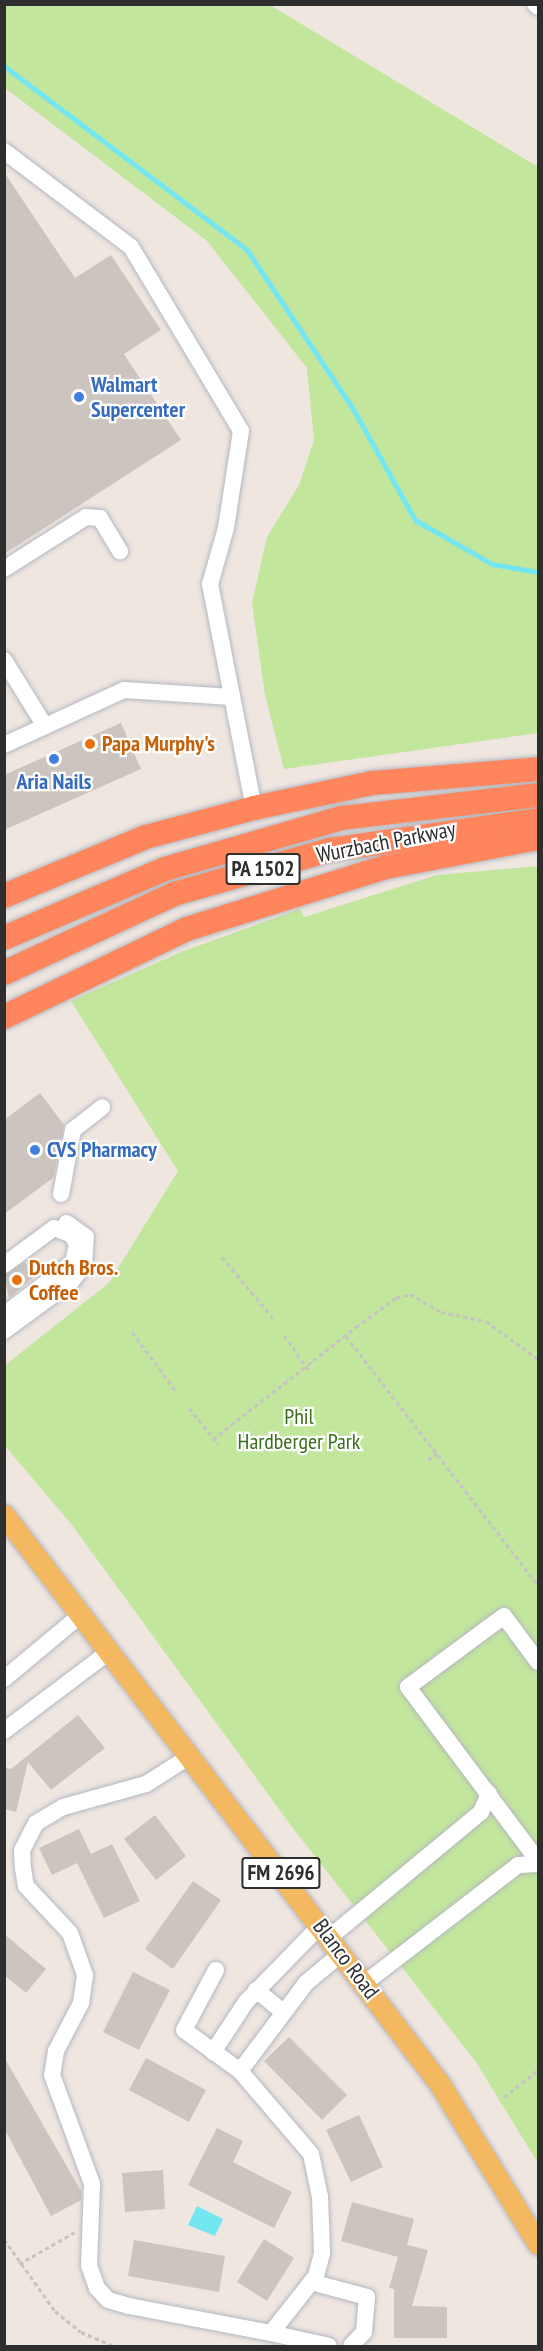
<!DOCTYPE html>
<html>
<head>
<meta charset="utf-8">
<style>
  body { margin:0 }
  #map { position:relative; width:543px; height:2351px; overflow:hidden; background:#efe6e0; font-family:"PT Sans Narrow",sans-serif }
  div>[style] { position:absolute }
  .green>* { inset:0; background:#c2e69c }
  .water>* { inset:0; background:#73e6f2 }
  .stream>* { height:5px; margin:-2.5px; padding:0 2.5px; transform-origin:2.5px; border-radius:2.5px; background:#73e6f2 }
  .building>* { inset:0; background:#cbc4bf }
  .path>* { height:3px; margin-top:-1.5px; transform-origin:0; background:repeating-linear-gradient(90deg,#c4c4c4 0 4.5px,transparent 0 7.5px) }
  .roads { filter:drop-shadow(0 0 2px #b4b8c1) drop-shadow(0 0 2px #b4b8c1) }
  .minor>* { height:16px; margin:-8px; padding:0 8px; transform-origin:8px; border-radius:8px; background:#fff }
  .major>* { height:21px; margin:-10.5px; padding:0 10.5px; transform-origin:10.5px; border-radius:10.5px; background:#f4b860 }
  .highway>* { height:24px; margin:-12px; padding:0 12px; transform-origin:12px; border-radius:12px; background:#ff865c }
  .dots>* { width:16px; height:16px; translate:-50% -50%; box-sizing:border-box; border:3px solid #fff; border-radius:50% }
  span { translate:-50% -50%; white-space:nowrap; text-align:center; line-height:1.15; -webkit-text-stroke:4.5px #fff; paint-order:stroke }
  .shield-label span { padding:2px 4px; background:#fff; border:2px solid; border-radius:4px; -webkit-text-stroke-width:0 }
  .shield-label { font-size:21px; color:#2e2e2e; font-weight:700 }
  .shop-label { font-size:22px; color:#366cbe; font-weight:700 }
  .left { translate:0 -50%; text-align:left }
  .food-label { font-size:22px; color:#c56008; font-weight:700 }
  .street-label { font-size:22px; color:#2e2e2e }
  .park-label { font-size:22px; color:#3a6f1a }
  .frame { position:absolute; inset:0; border:6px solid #2e2e2e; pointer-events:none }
</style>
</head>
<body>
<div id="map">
  <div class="green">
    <div style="clip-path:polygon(4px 5px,270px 5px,538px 167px,538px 733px,284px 769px,265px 695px,252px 603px,267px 537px,299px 485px,314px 440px,307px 368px,207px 241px,5px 88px)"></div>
    <div style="clip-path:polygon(538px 866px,538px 2163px,476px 2062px,292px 1827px,72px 1525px,5px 1446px,4px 1366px,109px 1283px,178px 1171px,71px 1001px,181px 952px,300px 909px,304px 917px,437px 875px)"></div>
  </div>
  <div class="water">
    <div style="clip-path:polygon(197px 2206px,223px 2219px,215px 2236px,188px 2225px)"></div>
  </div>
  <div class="stream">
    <div style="left:4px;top:66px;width:305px;rotate:37.1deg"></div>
    <div style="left:247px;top:250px;width:191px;rotate:56.3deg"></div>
    <div style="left:353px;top:409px;width:127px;rotate:60.8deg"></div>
    <div style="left:415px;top:520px;width:89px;rotate:29.7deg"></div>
    <div style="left:492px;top:564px;width:47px;rotate:9.9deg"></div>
  </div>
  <div class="building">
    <div style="clip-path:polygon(4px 172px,75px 278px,111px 255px,161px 330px,124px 354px,181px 440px,4px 554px)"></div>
    <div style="clip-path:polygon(121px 723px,141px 769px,4px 830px,4px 775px)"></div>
    <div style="clip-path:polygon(40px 1093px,64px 1125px,53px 1178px,4px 1214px,4px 1120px)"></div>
    <div style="clip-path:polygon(25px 1262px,35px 1276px,9px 1298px,4px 1275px)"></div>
    <div style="clip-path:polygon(78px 1715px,105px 1748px,51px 1790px,28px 1762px,16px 1812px,4px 1809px,4px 1767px,11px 1769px)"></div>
    <div style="clip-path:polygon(155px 1815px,186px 1856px,156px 1880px,124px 1839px)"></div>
    <div style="clip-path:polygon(79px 1829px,91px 1854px,112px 1844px,140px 1901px,104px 1918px,77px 1863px,52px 1875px,39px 1848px)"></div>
    <div style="clip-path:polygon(193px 1881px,221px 1900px,173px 1969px,145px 1949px)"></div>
    <div style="clip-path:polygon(4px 1934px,46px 1969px,26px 1993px,4px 1975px)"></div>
    <div style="clip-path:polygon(133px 1972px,170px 1990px,139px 2050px,103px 2032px)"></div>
    <div style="clip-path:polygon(289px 2037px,347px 2095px,322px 2120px,264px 2061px)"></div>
    <div style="clip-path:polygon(4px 2057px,81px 2191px,81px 2200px,51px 2216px,4px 2128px)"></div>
    <div style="clip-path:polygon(146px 2058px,206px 2090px,189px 2122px,129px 2090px)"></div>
    <div style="clip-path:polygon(359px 2115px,383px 2167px,351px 2182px,326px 2130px)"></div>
    <div style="clip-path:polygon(217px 2128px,243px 2141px,233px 2162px,292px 2192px,274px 2228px,188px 2185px)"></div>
    <div style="clip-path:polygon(163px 2170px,165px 2209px,125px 2212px,122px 2173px)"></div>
    <div style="clip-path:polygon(352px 2202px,414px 2219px,407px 2245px,428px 2250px,412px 2306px,447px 2307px,447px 2338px,394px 2338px,394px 2289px,389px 2288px,398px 2257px,341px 2241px)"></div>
    <div style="clip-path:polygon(264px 2239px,294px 2258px,267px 2301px,237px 2282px)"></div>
    <div style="clip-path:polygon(134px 2240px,225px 2256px,219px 2292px,128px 2276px)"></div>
  </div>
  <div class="path">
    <div style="left:222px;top:1257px;width:80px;rotate:50.1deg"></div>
    <div style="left:132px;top:1332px;width:74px;rotate:53.3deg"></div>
    <div style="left:284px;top:1335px;width:45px;rotate:54.9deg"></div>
    <div style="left:346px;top:1336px;width:314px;rotate:52.4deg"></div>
    <div style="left:189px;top:1408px;width:46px;rotate:51.1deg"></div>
    <div style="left:213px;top:1439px;width:182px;rotate:-38.1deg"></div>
    <div style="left:356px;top:1327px;width:49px;rotate:-35.9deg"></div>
    <div style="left:396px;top:1298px;width:15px;rotate:-16deg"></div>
    <div style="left:410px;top:1294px;width:36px;rotate:30deg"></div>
    <div style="left:441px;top:1312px;width:46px;rotate:11.3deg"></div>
    <div style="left:486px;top:1321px;width:64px;rotate:36.2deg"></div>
    <div style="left:428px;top:1460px;width:11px;rotate:-38deg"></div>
    <div style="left:504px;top:2097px;width:43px;rotate:-38.5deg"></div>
    <div style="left:4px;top:2239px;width:88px;rotate:54.7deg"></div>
    <div style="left:55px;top:2311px;width:33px;rotate:39deg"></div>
    <div style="left:81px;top:2332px;width:36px;rotate:23deg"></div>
    <div style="left:19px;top:2264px;width:64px;rotate:-29.7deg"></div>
    <div style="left:4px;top:2346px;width:1px"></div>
  </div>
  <div class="roads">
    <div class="minor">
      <div style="left:535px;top:4px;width:4px;rotate:45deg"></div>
      <div style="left:4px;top:151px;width:159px;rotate:37.1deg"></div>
      <div style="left:131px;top:247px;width:214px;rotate:59.1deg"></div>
      <div style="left:241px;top:431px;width:98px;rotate:98.8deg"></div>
      <div style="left:226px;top:528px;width:58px;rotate:105.9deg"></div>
      <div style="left:210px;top:584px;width:228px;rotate:78.9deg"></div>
      <div style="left:4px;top:569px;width:97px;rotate:-32.4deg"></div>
      <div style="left:86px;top:517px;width:14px;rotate:4deg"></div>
      <div style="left:100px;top:518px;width:39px;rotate:59deg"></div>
      <div style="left:4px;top:660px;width:78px;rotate:58.2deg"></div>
      <div style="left:4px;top:745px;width:132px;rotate:-24.6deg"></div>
      <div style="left:124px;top:690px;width:108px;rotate:3.7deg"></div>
      <div style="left:61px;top:1194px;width:65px;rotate:-79.4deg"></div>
      <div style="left:73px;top:1130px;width:37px;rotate:-38deg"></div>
      <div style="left:4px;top:1265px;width:62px;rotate:-36.5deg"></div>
      <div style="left:54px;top:1228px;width:19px;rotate:21deg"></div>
      <div style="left:72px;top:1235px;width:11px;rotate:63deg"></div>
      <div style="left:77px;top:1245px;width:17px;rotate:103deg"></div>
      <div style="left:73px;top:1262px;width:87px;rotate:142.5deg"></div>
      <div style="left:4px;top:1331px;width:83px;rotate:-36.2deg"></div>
      <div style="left:71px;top:1282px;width:21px;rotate:-53deg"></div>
      <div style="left:84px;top:1265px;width:28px;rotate:-86deg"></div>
      <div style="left:86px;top:1237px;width:24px;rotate:-144deg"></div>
      <div style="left:538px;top:1662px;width:57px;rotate:-126.5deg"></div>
      <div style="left:504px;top:1616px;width:119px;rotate:143.5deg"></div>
      <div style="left:408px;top:1687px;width:217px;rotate:53.2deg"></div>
      <div style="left:4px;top:1679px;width:102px;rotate:-39.8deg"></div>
      <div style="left:4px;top:1731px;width:133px;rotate:-37deg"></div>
      <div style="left:190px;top:1756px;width:52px;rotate:147.5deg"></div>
      <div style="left:146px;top:1784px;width:86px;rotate:164.5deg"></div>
      <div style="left:63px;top:1807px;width:31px;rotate:149deg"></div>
      <div style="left:36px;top:1823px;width:30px;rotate:117deg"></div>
      <div style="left:22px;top:1850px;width:18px;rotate:87deg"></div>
      <div style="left:23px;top:1868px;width:18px;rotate:81deg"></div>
      <div style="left:26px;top:1886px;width:64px;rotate:46.9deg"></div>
      <div style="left:70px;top:1933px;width:45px;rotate:70.3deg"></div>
      <div style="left:85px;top:1975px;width:28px;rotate:98deg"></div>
      <div style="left:81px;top:2003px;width:54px;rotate:117.5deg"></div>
      <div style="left:56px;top:2051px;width:24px;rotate:99deg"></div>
      <div style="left:52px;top:2075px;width:116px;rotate:69.8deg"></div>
      <div style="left:92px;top:2184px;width:81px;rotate:92.1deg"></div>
      <div style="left:89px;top:2265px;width:24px;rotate:71deg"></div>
      <div style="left:97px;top:2288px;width:16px;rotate:47deg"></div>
      <div style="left:108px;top:2300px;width:22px;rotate:16deg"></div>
      <div style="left:129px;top:2306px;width:145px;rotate:10.8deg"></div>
      <div style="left:271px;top:2333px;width:73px;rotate:-51.7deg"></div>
      <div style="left:316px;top:2276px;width:24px;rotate:-75deg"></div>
      <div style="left:322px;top:2253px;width:56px;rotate:-92deg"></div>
      <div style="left:320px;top:2197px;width:44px;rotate:-101.8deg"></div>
      <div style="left:311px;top:2154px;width:109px;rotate:-130.5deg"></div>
      <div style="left:240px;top:2071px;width:69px;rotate:-143.8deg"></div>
      <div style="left:184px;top:2030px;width:68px;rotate:-61.9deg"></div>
      <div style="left:330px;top:1937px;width:196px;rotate:-39.6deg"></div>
      <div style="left:481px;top:1812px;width:20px;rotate:-66deg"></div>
      <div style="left:365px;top:1983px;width:193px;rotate:-37.6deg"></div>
      <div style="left:518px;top:1865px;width:20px;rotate:-3deg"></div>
      <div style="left:256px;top:1990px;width:33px;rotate:39deg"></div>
      <div style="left:213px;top:2052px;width:60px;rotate:-56.6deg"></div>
      <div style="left:246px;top:2002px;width:107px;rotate:-45.8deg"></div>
      <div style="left:240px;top:2071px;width:110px;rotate:-53.1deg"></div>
      <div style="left:306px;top:1983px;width:47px;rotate:-39.8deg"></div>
      <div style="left:311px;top:2282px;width:58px;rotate:15deg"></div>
      <div style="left:367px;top:2297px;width:35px;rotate:95deg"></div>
      <div style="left:364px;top:2332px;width:19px;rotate:133deg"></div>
      <div style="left:271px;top:2333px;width:59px;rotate:12.6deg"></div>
    </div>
    <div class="major">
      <div style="left:4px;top:1515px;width:715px;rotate:52.55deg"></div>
      <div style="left:439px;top:2083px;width:189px;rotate:58.4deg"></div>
    </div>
    <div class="highway">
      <div style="left:4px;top:896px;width:154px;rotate:-22.6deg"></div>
      <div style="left:146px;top:837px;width:112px;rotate:-15deg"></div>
      <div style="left:254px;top:808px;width:122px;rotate:-11.9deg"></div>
      <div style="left:373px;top:783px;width:166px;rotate:-4.8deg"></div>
      <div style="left:4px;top:938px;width:175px;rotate:-23.2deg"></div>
      <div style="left:165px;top:869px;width:184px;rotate:-16.1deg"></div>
      <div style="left:342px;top:818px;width:197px;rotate:-6.7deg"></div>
      <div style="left:4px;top:973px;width:187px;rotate:-24.9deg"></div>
      <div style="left:174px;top:894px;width:162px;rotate:-15.8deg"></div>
      <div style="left:330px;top:850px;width:210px;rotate:-8.2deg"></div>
      <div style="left:4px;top:1017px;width:203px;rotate:-25.7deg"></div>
      <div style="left:187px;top:929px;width:208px;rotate:-17.3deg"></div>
      <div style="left:386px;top:867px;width:155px;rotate:-10.8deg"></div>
    </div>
  </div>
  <div class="dots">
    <div style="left:79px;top:397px;background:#3f7fe0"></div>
    <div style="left:90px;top:744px;background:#e8710a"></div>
    <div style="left:54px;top:759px;background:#3f7fe0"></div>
    <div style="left:35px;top:1150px;background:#3f7fe0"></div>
    <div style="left:17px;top:1280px;background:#e8710a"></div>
  </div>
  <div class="shield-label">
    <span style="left:263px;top:869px">PA 1502</span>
    <span style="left:281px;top:1873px">FM 2696</span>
  </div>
  <div class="shop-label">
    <span class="left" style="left:91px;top:397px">Walmart<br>Supercenter</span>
    <span style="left:54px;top:782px">Aria Nails</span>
    <span class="left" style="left:47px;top:1150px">CVS Pharmacy</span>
  </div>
  <div class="food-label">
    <span class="left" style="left:102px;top:744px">Papa Murphy's</span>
    <span class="left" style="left:29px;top:1280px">Dutch Bros.<br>Coffee</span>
  </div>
  <div class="street-label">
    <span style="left:386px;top:842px;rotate:-11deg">Wurzbach Parkway</span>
    <span style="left:346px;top:1959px;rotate:53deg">Blanco Road</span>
  </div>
  <div class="park-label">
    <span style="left:299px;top:1429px">Phil<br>Hardberger Park</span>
  </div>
  <div class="frame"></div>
</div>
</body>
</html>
